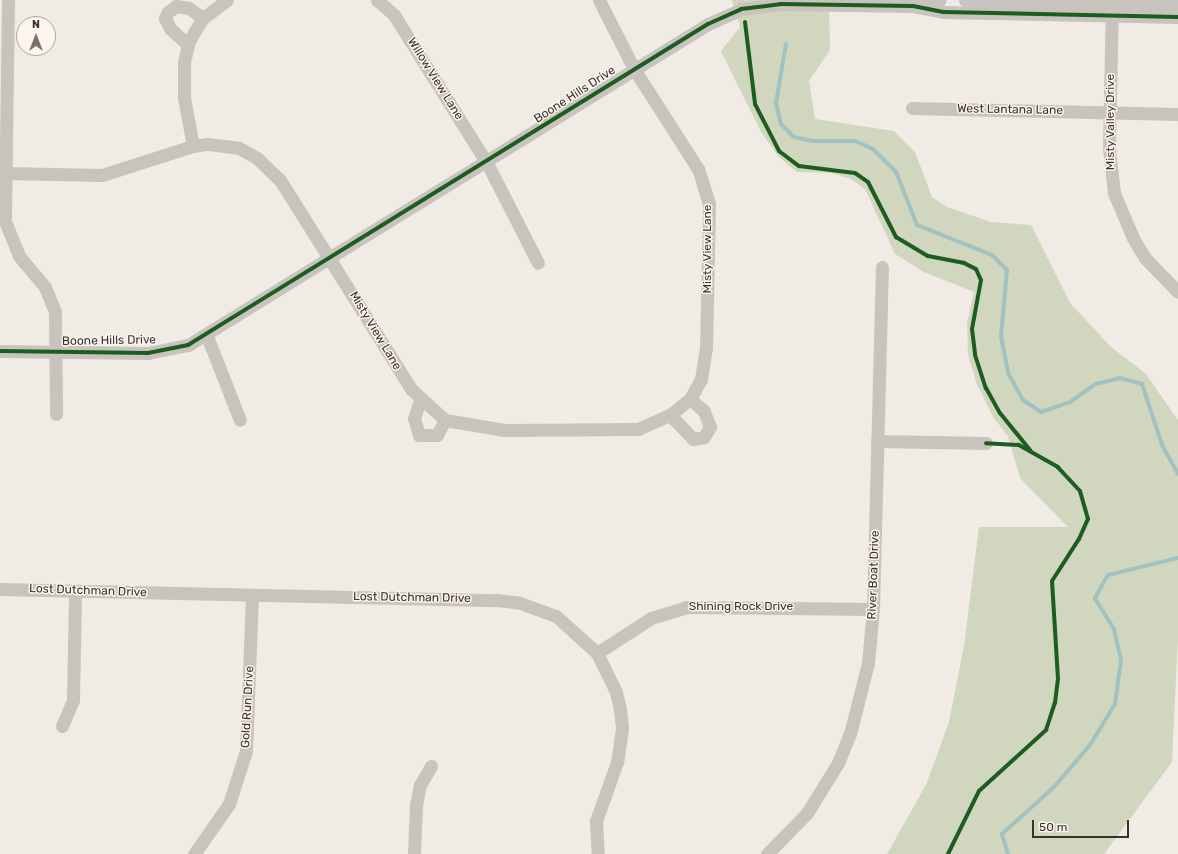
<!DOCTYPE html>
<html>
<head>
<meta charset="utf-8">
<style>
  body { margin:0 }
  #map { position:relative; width:1178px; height:854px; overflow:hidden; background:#f0ebe5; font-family:Rubik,sans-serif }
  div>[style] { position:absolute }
  .green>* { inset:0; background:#d1d6bf }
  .stream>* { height:4px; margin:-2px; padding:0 2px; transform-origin:2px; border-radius:2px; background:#a1c2c1 }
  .minor>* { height:13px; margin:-6.5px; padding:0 6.5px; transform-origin:6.5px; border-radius:6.5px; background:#c9c3be }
  .cycleway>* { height:4px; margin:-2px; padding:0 2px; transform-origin:2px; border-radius:2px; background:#1b5e20 }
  span { translate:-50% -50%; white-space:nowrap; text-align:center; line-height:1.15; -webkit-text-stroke:3px #fbf5ee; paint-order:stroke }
  .street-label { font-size:12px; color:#3b302b }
  .north { position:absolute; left:16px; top:16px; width:40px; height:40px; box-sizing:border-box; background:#fbf5ee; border:1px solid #aea6a0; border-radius:50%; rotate:0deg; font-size:11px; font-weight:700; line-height:16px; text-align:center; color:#3b302b }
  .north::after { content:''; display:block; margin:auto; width:14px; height:18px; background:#7a716c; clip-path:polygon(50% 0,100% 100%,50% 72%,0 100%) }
  .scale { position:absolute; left:1032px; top:820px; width:97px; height:18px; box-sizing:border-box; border:2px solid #3b302b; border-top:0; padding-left:5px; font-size:12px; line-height:14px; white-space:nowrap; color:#3b302b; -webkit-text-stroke:3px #fbf5ee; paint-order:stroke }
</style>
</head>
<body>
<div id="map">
  <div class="green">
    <div style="clip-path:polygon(732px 0,829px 0,830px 50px,809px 81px,815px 119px,894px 131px,915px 152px,932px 197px,947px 207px,991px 222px,1031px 225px,1070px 303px,1111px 347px,1145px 373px,1178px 420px,1178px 637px,1172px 762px,1104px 854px,887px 854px,926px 785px,949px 722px,964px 646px,979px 527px,1068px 527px,1020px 478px,1008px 436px,993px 417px,976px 382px,968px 354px,967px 323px,974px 292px,924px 272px,895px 254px,865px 189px,851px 179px,831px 173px,797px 172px,779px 157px,761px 132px,721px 51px,740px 27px)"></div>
  </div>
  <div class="stream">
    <div style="left:786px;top:44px;width:60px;rotate:99.6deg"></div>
    <div style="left:776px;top:103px;width:22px;rotate:77deg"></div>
    <div style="left:781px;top:124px;width:18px;rotate:45deg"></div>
    <div style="left:794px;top:137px;width:18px;rotate:13deg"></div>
    <div style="left:812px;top:141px;width:43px"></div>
    <div style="left:855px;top:141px;width:20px;rotate:24deg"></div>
    <div style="left:873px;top:149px;width:33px;rotate:45deg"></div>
    <div style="left:896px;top:172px;width:57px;rotate:68.4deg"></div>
    <div style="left:917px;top:225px;width:81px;rotate:21.8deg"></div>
    <div style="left:992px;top:255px;width:21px;rotate:45deg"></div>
    <div style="left:1007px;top:270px;width:66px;rotate:95.2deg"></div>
    <div style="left:1001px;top:336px;width:38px;rotate:79deg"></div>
    <div style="left:1008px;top:373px;width:31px;rotate:61deg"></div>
    <div style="left:1023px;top:400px;width:22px;rotate:34deg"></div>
    <div style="left:1041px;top:412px;width:31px;rotate:-19deg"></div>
    <div style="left:1070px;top:402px;width:32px;rotate:-35deg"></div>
    <div style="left:1096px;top:384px;width:25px;rotate:-14deg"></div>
    <div style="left:1120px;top:378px;width:23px;rotate:15deg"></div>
    <div style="left:1142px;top:384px;width:64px;rotate:71.8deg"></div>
    <div style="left:1162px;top:445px;width:33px;rotate:61deg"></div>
    <div style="left:1008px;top:854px;width:21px;rotate:-107deg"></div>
    <div style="left:1002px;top:834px;width:70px;rotate:-42.1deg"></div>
    <div style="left:1054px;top:787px;width:55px;rotate:-49.4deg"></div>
    <div style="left:1090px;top:745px;width:48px;rotate:-58.6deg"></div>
    <div style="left:1115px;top:704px;width:44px;rotate:-82.2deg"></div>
    <div style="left:1121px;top:660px;width:32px;rotate:-103deg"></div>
    <div style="left:1114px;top:629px;width:36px;rotate:-122deg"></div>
    <div style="left:1095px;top:598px;width:26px;rotate:-61deg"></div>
    <div style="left:1108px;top:575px;width:72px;rotate:-13.7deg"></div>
  </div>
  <div class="minor">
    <div style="left:8px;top:0;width:221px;rotate:90.8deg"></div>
    <div style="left:5px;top:221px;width:38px;rotate:68deg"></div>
    <div style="left:19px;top:256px;width:40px;rotate:50deg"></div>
    <div style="left:45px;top:287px;width:27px;rotate:68deg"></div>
    <div style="left:55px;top:312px;width:102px;rotate:89.4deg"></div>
    <div style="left:377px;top:0;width:23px;rotate:41deg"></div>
    <div style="left:394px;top:15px;width:175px;rotate:57.9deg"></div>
    <div style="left:487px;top:163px;width:112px;rotate:63deg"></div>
    <div style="left:965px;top:0;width:213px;rotate:1.3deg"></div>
    <div style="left:1112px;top:3px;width:145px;rotate:91.2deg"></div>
    <div style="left:1109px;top:148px;width:45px;rotate:83.7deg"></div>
    <div style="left:1114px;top:193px;width:49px;rotate:67.1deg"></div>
    <div style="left:1133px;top:238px;width:23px;rotate:59deg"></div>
    <div style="left:1145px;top:258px;width:47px;rotate:45.9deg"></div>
    <div style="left:919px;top:4px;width:21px;rotate:-11deg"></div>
    <div style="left:188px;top:45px;width:25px;rotate:-137deg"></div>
    <div style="left:170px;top:28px;width:11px;rotate:-117deg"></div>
    <div style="left:165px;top:18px;width:7px;rotate:-63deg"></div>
    <div style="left:168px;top:12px;width:10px;rotate:-37deg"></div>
    <div style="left:176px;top:6px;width:13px;rotate:9deg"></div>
    <div style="left:189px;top:8px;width:17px;rotate:36deg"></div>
    <div style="left:912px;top:108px;width:266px;rotate:1.3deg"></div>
    <div style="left:193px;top:146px;width:49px;rotate:-100.6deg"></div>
    <div style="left:184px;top:98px;width:36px;rotate:-90deg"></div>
    <div style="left:184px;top:62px;width:22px;rotate:-77deg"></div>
    <div style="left:189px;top:41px;width:27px;rotate:-59deg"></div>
    <div style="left:203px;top:18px;width:30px;rotate:-37deg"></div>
    <div style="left:4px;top:173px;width:98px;rotate:1.2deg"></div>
    <div style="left:102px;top:175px;width:96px;rotate:-17.7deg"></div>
    <div style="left:193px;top:146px;width:15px;rotate:-8deg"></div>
    <div style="left:208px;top:144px;width:31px;rotate:7deg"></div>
    <div style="left:239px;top:148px;width:21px;rotate:29deg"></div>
    <div style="left:257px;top:158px;width:32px;rotate:44deg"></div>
    <div style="left:280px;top:180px;width:247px;rotate:57.9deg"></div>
    <div style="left:411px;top:389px;width:46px;rotate:42.4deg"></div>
    <div style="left:445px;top:420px;width:60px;rotate:9.6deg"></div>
    <div style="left:504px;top:430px;width:134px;rotate:-0.4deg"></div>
    <div style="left:638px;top:429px;width:35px;rotate:-24deg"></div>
    <div style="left:670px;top:415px;width:26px;rotate:-39deg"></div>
    <div style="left:690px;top:399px;width:23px;rotate:-61deg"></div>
    <div style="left:701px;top:379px;width:30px;rotate:-81deg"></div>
    <div style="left:706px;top:349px;width:145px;rotate:-88.8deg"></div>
    <div style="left:709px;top:204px;width:37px;rotate:-107deg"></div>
    <div style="left:698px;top:169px;width:119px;rotate:-122.6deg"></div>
    <div style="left:634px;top:69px;width:77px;rotate:-116.9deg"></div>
    <div style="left:207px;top:336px;width:90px;rotate:68.6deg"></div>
    <div style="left:0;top:351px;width:148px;rotate:0.8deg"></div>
    <div style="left:148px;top:353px;width:41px;rotate:-11.3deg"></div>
    <div style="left:188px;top:345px;width:611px;rotate:-31.69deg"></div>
    <div style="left:708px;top:24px;width:36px;rotate:-24deg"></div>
    <div style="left:741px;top:9px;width:39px;rotate:-7deg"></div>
    <div style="left:780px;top:4px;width:133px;rotate:0.9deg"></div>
    <div style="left:913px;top:6px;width:31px;rotate:11deg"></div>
    <div style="left:943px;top:12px;width:235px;rotate:1.2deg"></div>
    <div style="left:420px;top:400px;width:19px;rotate:108deg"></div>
    <div style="left:414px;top:418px;width:18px;rotate:74deg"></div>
    <div style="left:419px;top:435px;width:18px"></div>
    <div style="left:437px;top:435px;width:17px;rotate:-62deg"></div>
    <div style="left:670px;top:415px;width:33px;rotate:46deg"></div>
    <div style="left:693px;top:439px;width:11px;rotate:-10deg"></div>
    <div style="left:704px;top:437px;width:12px;rotate:-59deg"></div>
    <div style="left:710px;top:427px;width:17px;rotate:-111deg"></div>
    <div style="left:704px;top:411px;width:18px;rotate:-139deg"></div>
    <div style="left:877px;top:441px;width:109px;rotate:1.1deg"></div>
    <div style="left:0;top:589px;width:497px;rotate:1.3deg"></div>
    <div style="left:497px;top:600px;width:23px;rotate:7deg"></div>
    <div style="left:520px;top:603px;width:38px;rotate:20deg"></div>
    <div style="left:556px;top:616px;width:55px;rotate:42.1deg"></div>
    <div style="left:597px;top:653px;width:43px;rotate:64deg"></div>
    <div style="left:616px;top:692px;width:17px;rotate:77deg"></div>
    <div style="left:620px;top:709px;width:19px;rotate:84deg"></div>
    <div style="left:622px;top:728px;width:34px;rotate:98deg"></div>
    <div style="left:617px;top:762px;width:63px;rotate:109.6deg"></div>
    <div style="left:596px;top:821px;width:33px;rotate:87deg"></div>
    <div style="left:597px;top:653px;width:64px;rotate:-32.9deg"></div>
    <div style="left:651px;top:618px;width:37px;rotate:-17deg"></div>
    <div style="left:686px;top:607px;width:187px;rotate:0.6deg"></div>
    <div style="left:62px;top:726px;width:28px;rotate:-67deg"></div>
    <div style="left:73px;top:700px;width:109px;rotate:-88.9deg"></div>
    <div style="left:194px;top:854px;width:61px;rotate:-55deg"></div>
    <div style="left:229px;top:804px;width:56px;rotate:-72.2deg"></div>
    <div style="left:246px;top:751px;width:156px;rotate:-87.8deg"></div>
    <div style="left:414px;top:854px;width:49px;rotate:-87.7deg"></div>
    <div style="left:416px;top:805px;width:20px;rotate:-79deg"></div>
    <div style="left:420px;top:785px;width:22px;rotate:-60deg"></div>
    <div style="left:767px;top:854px;width:57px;rotate:-45.7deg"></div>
    <div style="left:807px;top:813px;width:59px;rotate:-58.2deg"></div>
    <div style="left:838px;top:763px;width:31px;rotate:-68deg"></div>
    <div style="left:850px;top:734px;width:73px;rotate:-75.8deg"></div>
    <div style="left:868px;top:663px;width:54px;rotate:-84.7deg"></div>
    <div style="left:873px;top:609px;width:342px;rotate:-88.5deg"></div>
  </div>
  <div class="cycleway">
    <div style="left:745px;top:22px;width:83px;rotate:83deg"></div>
    <div style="left:755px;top:104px;width:53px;rotate:62.9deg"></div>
    <div style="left:779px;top:151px;width:25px;rotate:37deg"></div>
    <div style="left:799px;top:166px;width:56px;rotate:7.1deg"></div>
    <div style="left:855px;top:173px;width:16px;rotate:35deg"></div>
    <div style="left:868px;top:182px;width:62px;rotate:63deg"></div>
    <div style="left:896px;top:237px;width:37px;rotate:31deg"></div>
    <div style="left:928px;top:256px;width:37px;rotate:11deg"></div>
    <div style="left:964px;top:263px;width:13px;rotate:27deg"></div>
    <div style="left:976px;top:269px;width:12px;rotate:66deg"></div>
    <div style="left:981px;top:280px;width:50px;rotate:100.4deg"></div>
    <div style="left:972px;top:329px;width:26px;rotate:83deg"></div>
    <div style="left:975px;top:355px;width:35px;rotate:72deg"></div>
    <div style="left:986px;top:388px;width:29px;rotate:61deg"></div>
    <div style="left:1000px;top:413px;width:48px;rotate:51deg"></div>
    <div style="left:0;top:351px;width:148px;rotate:0.8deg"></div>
    <div style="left:148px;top:353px;width:41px;rotate:-11.3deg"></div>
    <div style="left:188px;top:345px;width:611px;rotate:-31.69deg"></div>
    <div style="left:708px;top:24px;width:36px;rotate:-24deg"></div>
    <div style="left:741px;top:9px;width:39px;rotate:-7deg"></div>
    <div style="left:780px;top:4px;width:133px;rotate:0.9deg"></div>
    <div style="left:913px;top:6px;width:31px;rotate:11deg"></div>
    <div style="left:943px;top:12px;width:235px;rotate:1.2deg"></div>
    <div style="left:948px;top:854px;width:70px;rotate:-63.8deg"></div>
    <div style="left:979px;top:791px;width:91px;rotate:-42.3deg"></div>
    <div style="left:1046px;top:730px;width:28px;rotate:-72deg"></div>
    <div style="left:1055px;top:703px;width:24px;rotate:-83deg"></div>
    <div style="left:1058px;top:679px;width:98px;rotate:-93.5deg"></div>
    <div style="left:1052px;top:581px;width:50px;rotate:-57.3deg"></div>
    <div style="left:1079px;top:539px;width:22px;rotate:-66deg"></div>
    <div style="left:1088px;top:519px;width:29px;rotate:-106deg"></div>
    <div style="left:1080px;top:491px;width:33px;rotate:-133deg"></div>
    <div style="left:1058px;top:467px;width:45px;rotate:-150.6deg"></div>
    <div style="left:1019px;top:445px;width:33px;rotate:-177deg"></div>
  </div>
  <div class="street-label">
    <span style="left:435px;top:79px;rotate:58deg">Willow View Lane</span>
    <span style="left:575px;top:95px;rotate:-33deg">Boone Hills Drive</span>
    <span style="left:1010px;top:110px;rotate:1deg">West Lantana Lane</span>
    <span style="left:1111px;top:122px;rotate:-90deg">Misty Valley Drive</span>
    <span style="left:708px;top:249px;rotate:-90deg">Misty View Lane</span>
    <span style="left:375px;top:331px;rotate:59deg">Misty View Lane</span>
    <span style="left:109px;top:341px;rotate:-1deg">Boone Hills Drive</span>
    <span style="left:874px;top:575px;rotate:-88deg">River Boat Drive</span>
    <span style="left:88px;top:591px;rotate:2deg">Lost Dutchman Drive</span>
    <span style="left:412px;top:598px;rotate:1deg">Lost Dutchman Drive</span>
    <span style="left:741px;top:607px">Shining Rock Drive</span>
    <span style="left:248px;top:707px;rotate:-87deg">Gold Run Drive</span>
  </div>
  <div class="north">N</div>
  <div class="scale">50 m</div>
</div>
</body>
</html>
